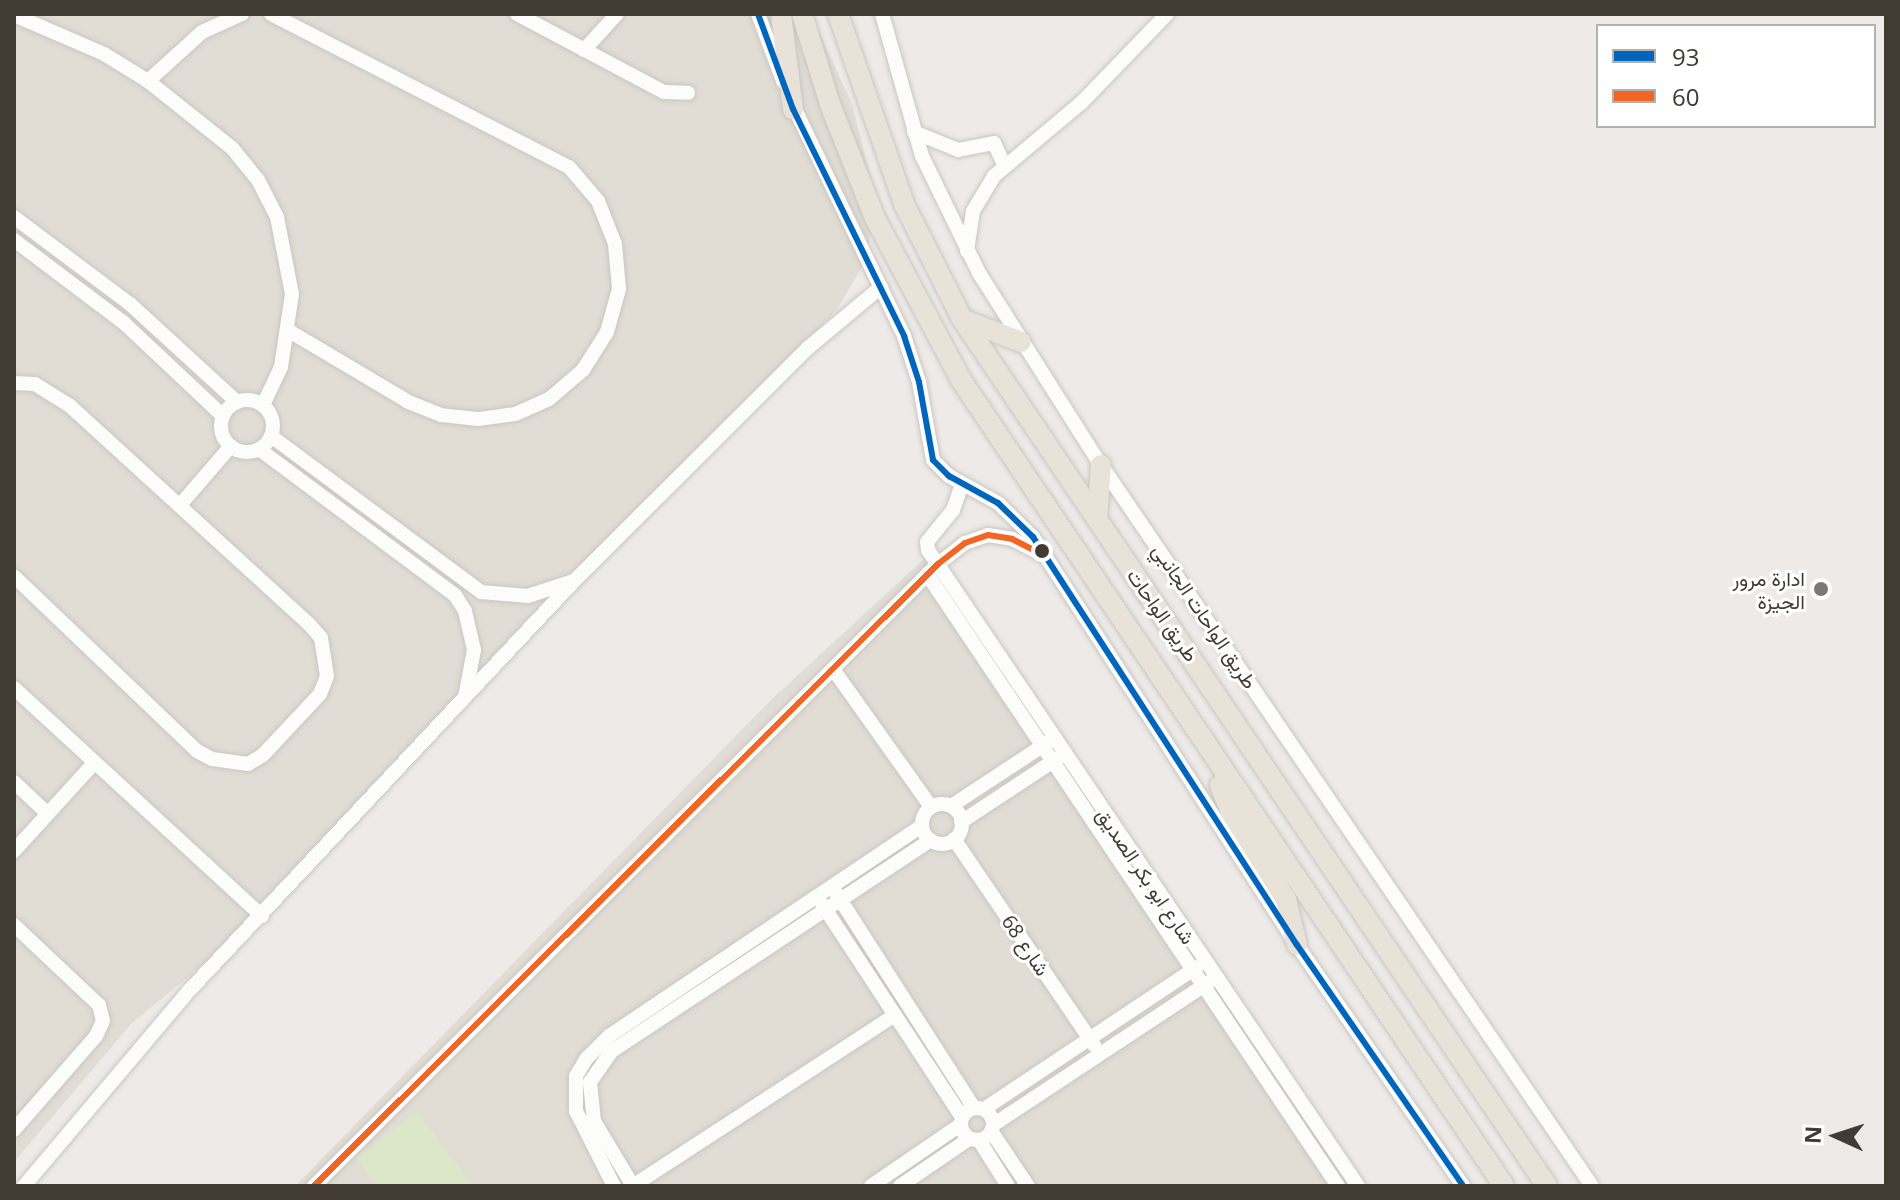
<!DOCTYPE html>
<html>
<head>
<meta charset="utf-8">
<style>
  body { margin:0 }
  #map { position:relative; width:1900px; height:1200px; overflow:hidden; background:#edeae7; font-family:"Open Sans",Vazirmatn,sans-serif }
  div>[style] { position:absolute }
  .residential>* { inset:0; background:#e1dcd4 }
  .green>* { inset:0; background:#dce6c8 }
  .roads { filter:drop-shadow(0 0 2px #c9c6c3) drop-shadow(0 0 2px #c9c6c3) }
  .minor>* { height:14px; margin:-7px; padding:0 7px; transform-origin:7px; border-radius:7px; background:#fcfcfb }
  .minor>.ring { margin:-7px; padding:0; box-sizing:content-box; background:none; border:14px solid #fcfcfb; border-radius:50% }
  .highway>* { height:20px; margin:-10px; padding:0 10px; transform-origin:10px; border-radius:10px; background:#e9e2d9 }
  .bus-1>* { height:6px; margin:-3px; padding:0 3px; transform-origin:3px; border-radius:3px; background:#0065bd }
  .bus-2>* { height:6px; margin:-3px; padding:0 3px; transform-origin:3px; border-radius:3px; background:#f26522 }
  .dots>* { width:22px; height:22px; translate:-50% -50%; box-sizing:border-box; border:4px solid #fff; border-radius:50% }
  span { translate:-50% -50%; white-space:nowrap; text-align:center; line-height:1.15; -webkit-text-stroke:6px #fff; paint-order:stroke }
  .poi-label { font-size:20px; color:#413b34 }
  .right { translate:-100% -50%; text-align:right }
  .street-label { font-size:20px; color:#413b34 }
  .frame { position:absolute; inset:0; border:16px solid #413b34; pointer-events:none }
  .legend { position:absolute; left:1596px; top:24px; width:280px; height:104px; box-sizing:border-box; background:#fff; border:2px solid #b3b1ae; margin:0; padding:10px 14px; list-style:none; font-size:24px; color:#413b34 }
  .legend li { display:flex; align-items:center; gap:16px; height:40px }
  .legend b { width:40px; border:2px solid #b3b1ae }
  .north { position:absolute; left:1796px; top:1096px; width:80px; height:80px; -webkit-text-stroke:6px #fff; paint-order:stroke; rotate:273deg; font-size:22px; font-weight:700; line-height:32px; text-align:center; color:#413b34 }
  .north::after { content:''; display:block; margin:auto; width:28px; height:36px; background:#413b34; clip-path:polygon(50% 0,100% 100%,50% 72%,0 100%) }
</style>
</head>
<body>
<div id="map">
  <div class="residential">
    <div style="clip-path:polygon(14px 14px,811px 14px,852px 104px,877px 203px,866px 260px,836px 311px,262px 916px,131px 1024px,14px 1162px)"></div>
    <div style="clip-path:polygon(925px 558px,1346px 1186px,295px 1186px,771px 700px)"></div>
  </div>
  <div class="green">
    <div style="clip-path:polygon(417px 1111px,473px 1186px,377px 1186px,356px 1158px)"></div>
  </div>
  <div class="roads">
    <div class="minor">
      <div style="left:271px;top:14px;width:335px;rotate:27.2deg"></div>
      <div style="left:569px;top:167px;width:45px;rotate:49.5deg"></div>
      <div style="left:598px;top:201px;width:46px;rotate:68.4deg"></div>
      <div style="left:615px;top:244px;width:45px;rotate:84.9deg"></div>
      <div style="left:619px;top:289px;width:45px;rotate:105.6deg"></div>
      <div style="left:607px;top:332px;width:45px;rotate:122.3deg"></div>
      <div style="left:583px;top:370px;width:45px;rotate:139.5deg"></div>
      <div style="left:549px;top:399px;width:37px;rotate:156deg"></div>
      <div style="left:515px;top:414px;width:37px;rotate:172deg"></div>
      <div style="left:478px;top:419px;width:37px;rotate:-174deg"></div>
      <div style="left:441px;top:415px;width:37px;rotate:-158deg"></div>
      <div style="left:407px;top:401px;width:137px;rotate:-149.3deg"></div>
      <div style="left:517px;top:14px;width:166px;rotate:28deg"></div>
      <div style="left:664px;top:92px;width:24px;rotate:2deg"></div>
      <div style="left:758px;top:14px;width:72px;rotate:69.5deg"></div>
      <div style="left:882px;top:14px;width:148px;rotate:74.3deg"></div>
      <div style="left:922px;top:156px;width:130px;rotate:64deg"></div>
      <div style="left:979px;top:273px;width:227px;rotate:57.6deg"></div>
      <div style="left:1101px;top:465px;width:872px;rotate:55.75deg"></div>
      <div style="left:14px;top:15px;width:98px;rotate:23.4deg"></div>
      <div style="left:104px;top:54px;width:52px;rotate:31.5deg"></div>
      <div style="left:148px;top:81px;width:107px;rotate:38.6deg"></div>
      <div style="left:232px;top:148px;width:41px;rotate:50.9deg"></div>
      <div style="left:258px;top:180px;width:42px;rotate:62.8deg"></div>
      <div style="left:277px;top:217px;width:78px;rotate:79deg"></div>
      <div style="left:292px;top:294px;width:74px;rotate:98.6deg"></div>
      <div style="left:281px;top:367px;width:42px;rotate:115.3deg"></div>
      <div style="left:584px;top:50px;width:49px;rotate:-47.5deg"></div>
      <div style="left:148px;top:81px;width:73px;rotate:-42.2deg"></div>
      <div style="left:202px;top:32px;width:44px;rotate:-24.2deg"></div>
      <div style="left:791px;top:101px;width:261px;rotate:64.3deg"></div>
      <div style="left:904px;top:336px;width:48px;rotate:71.9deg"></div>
      <div style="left:919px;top:382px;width:79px;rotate:79.8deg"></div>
      <div style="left:933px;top:460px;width:23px;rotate:45deg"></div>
      <div style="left:949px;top:476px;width:56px;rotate:28.9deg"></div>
      <div style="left:998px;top:503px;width:49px;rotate:44.2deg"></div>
      <div style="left:1033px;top:537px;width:486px;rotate:57.1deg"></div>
      <div style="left:1297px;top:945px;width:293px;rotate:55.4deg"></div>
      <div style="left:914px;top:132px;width:48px;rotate:22.2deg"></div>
      <div style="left:958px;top:150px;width:37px;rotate:-11deg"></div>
      <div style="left:994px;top:143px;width:26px;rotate:65deg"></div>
      <div style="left:14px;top:217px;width:145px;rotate:36.9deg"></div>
      <div style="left:130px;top:304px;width:145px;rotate:42.5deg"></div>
      <div style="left:14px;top:240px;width:138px;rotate:37deg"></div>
      <div style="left:124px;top:323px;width:136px;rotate:43.2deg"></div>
      <div style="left:967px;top:251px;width:40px;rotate:-81.5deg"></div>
      <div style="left:973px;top:211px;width:41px;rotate:-59deg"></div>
      <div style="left:994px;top:176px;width:114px;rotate:-40deg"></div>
      <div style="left:1081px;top:103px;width:124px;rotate:-46deg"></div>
      <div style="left:14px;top:383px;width:21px;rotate:3deg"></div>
      <div style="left:35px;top:384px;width:40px;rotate:32deg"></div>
      <div style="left:69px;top:405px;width:325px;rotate:42.4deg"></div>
      <div style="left:309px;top:624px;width:18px;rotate:49deg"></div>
      <div style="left:321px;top:638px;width:38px;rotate:81deg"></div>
      <div style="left:327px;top:676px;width:19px;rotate:111deg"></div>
      <div style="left:320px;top:694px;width:83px;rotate:133.1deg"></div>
      <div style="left:263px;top:755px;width:17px;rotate:149deg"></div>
      <div style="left:248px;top:764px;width:36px;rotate:-172deg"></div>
      <div style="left:212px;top:759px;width:17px;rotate:-152deg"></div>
      <div style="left:197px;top:751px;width:253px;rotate:-136.3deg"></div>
      <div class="ring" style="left:221px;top:400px;width:38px;height:38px"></div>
      <div style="left:271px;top:436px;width:262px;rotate:36.6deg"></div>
      <div style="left:481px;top:592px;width:47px;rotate:4.9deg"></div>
      <div style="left:528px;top:596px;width:44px;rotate:-18.4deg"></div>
      <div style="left:259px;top:449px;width:244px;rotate:36.7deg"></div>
      <div style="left:455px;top:595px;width:19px;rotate:58deg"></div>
      <div style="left:465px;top:611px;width:40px;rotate:77deg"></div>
      <div style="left:474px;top:650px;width:48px;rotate:100.8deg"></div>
      <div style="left:962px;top:484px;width:28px;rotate:109deg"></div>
      <div style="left:953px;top:510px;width:41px;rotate:129.1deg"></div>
      <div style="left:927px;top:542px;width:8px;rotate:83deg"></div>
      <div style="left:928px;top:550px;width:768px;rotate:55.94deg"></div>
      <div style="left:180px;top:505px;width:78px;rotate:-49.2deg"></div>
      <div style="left:927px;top:574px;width:737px;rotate:56.12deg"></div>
      <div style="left:833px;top:669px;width:169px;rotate:54.6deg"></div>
      <div style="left:14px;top:688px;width:337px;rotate:42.6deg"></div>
      <div style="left:14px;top:782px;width:45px;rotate:43.2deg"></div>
      <div class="ring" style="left:922px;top:804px;width:26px;height:26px"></div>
      <div style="left:951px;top:806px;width:115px;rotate:-33.3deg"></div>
      <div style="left:961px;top:822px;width:116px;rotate:-33.4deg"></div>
      <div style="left:954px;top:839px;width:249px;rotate:55.8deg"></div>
      <div style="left:14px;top:851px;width:120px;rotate:-47.7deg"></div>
      <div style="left:836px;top:893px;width:255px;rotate:57.3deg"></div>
      <div style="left:822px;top:904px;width:255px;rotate:56.7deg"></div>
      <div style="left:14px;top:925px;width:117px;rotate:43.3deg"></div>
      <div style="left:99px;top:1005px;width:16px;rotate:76deg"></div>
      <div style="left:103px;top:1021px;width:17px;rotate:115deg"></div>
      <div style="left:96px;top:1036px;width:125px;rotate:131.1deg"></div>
      <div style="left:895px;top:1015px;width:313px;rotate:146.9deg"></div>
      <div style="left:633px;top:1186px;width:76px;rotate:-121deg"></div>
      <div style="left:594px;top:1121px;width:39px;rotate:-96deg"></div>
      <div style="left:590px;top:1082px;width:38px;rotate:-55deg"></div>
      <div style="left:612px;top:1051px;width:382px;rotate:-33.5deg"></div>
      <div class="ring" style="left:961px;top:1108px;width:18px;height:18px"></div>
      <div style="left:984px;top:1109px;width:256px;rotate:-33.7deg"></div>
      <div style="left:993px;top:1125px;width:259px;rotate:-33.5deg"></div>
      <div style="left:991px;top:1131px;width:66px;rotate:56.1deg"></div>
      <div style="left:979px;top:1140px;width:54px;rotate:57.8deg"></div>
      <div style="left:24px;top:1186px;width:251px;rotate:-49.8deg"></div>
      <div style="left:186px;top:994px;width:567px;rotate:-46.79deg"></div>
      <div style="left:574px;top:581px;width:330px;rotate:-44.9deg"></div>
      <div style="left:808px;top:348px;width:95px;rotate:-39.9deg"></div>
      <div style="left:314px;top:1186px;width:881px;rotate:-44.91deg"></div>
      <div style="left:938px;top:564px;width:34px;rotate:-38deg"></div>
      <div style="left:965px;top:543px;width:24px;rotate:-19deg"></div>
      <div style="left:988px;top:535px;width:24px;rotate:9deg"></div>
      <div style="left:1012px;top:539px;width:36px;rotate:27deg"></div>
      <div style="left:614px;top:1186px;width:84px;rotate:-116.9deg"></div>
      <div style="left:576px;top:1111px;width:35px;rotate:-90deg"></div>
      <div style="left:576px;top:1076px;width:21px;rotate:-59deg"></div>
      <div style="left:587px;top:1058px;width:31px;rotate:-45deg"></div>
      <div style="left:609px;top:1036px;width:377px;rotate:-33.9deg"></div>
      <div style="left:871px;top:1186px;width:108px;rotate:-34.4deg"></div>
      <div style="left:900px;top:1186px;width:83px;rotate:-34.3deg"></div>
    </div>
    <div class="highway">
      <div style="left:781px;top:14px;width:96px;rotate:82.8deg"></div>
      <div style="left:802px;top:14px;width:97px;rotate:72.7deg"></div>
      <div style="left:831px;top:107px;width:119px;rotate:68.4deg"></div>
      <div style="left:875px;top:218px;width:183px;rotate:62deg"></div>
      <div style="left:961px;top:380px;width:972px;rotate:56.03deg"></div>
      <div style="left:838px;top:14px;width:203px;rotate:70.8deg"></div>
      <div style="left:905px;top:206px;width:127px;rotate:63.2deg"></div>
      <div style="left:962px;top:319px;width:1046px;rotate:55.99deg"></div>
      <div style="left:962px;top:319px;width:63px;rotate:21.3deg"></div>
      <div style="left:1097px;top:519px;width:54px;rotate:-85.8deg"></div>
      <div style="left:1220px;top:785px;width:31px;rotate:68deg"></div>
      <div style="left:1232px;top:814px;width:101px;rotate:57.6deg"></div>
      <div style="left:1286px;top:899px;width:47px;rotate:76.6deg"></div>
    </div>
  </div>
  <div class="bus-1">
    <div style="left:758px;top:14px;width:101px;rotate:69.8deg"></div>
    <div style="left:793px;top:109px;width:253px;rotate:63.9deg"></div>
    <div style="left:904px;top:336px;width:48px;rotate:71.9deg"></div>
    <div style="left:919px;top:382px;width:79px;rotate:79.8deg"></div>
    <div style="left:933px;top:460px;width:23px;rotate:45deg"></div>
    <div style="left:949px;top:476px;width:56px;rotate:28.9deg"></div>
    <div style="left:998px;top:503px;width:49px;rotate:44.2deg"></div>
    <div style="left:1033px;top:537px;width:486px;rotate:57.1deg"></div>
    <div style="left:1297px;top:945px;width:293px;rotate:55.4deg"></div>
  </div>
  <div class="bus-2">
    <div style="left:314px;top:1186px;width:881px;rotate:-44.91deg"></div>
    <div style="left:938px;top:564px;width:34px;rotate:-38deg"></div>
    <div style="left:965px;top:543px;width:24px;rotate:-19deg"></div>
    <div style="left:988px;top:535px;width:24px;rotate:9deg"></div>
    <div style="left:1012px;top:539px;width:37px;rotate:27deg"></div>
  </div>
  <div class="dots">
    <div style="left:1042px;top:551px;background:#413b34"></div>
    <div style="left:1821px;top:589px;background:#7d7873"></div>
  </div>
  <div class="poi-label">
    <span class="right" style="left:1805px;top:590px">ادارة مرور<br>الجيزة</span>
  </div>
  <div class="street-label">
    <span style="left:1163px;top:615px;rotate:55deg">طريق الواحات</span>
    <span style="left:1205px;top:616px;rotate:56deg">طريق الواحات الجانبي</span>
    <span style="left:1146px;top:876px;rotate:56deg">شارع ابو بكر الصديق</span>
    <span style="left:1026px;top:945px;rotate:56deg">شارع 68</span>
  </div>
  <div class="frame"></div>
  <ul class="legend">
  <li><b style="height:10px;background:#0065bd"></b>93</li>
  <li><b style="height:10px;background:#f26522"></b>60</li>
  </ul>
  <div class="north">N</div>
</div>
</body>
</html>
